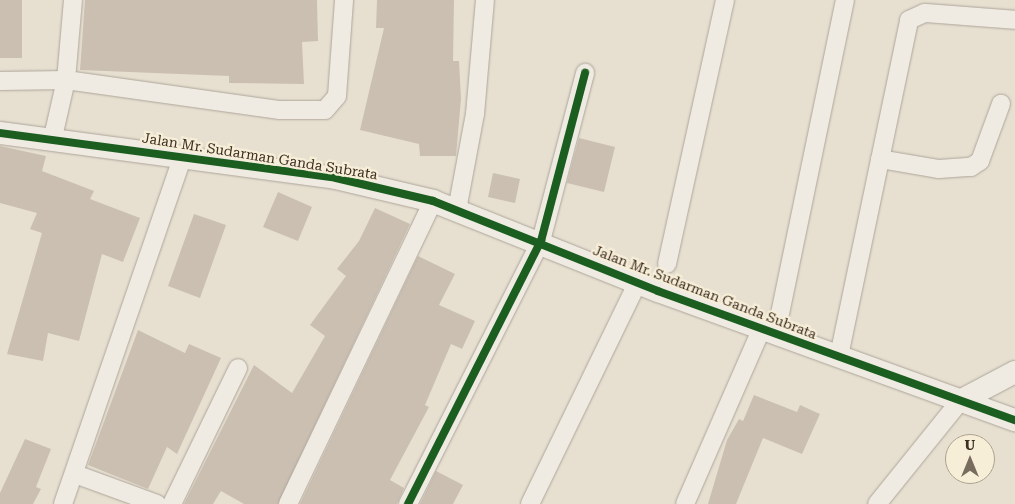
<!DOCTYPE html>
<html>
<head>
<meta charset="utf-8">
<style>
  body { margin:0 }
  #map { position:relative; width:1015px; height:504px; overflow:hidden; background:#e7e0d1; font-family:"Roboto Serif",serif }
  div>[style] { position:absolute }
  .building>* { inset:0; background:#cbbfb2 }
  .roads { filter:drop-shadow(0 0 1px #ada599) drop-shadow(0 0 1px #ada599) }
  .minor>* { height:18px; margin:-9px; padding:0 9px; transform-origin:9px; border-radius:9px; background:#efebe3 }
  .tertiary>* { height:22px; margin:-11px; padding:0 11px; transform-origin:11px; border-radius:11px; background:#efebe3 }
  .cycleway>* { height:8px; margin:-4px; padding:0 4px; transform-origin:4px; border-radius:4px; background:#1b5e20 }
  span { translate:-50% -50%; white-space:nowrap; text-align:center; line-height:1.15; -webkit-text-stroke:4.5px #f7eed8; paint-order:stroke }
  .street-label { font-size:14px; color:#3d2e20 }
  .north { position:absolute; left:945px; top:434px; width:50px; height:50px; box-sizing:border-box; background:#f7eed8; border:1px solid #ada18e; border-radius:50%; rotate:0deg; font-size:14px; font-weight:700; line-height:20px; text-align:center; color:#3d2e20 }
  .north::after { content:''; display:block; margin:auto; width:18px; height:22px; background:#786c5e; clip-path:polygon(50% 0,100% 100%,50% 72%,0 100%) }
</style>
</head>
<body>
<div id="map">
  <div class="building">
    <div style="clip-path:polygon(0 0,22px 0,22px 58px,0 58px)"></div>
    <div style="clip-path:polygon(85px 0,317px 0,318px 41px,302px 42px,304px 84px,229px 83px,229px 76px,80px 70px)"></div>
    <div style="clip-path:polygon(377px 0,454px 0,453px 61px,459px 61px,461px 99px,456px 156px,420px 156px,419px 144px,360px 130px,384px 28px,376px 28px)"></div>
    <div style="clip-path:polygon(579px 138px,615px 147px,604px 192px,567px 183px)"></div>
    <div style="clip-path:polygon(0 146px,46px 156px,42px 171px,94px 191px,90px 199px,140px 218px,123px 262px,102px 254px,79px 341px,48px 333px,43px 361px,7px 354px,42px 233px,30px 229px,37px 213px,0 203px)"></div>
    <div style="clip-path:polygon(493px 173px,520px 179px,515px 203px,488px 197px)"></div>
    <div style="clip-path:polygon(278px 192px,312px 207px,298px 241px,263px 227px)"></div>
    <div style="clip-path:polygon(375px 208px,410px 224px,278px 504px,244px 504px,221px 491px,213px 504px,184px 504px,254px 365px,292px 393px,325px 336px,310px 325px,346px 276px,337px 269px,359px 241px)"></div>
    <div style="clip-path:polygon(194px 214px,226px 225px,200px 298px,168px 286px)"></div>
    <div style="clip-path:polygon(418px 256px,455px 274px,439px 305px,475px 321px,462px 349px,451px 344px,425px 405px,429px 407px,390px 480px,404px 488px,397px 504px,300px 504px)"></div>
    <div style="clip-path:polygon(138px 330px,185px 353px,189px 344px,221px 358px,177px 454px,167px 447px,148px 489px,88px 465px)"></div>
    <div style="clip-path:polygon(754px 395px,797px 412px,800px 405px,820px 414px,802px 454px,763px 438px,736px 504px,708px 504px,727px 440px,739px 419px,743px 421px)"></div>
    <div style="clip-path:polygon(25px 439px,51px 449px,36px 487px,41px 489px,33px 504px,0 504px,0 493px)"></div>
    <div style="clip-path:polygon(436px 471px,463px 485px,453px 504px,420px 504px)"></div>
  </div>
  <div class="roads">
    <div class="minor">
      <div style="left:0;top:81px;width:66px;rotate:-0.9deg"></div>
      <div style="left:66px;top:80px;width:216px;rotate:8deg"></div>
      <div style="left:280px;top:110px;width:45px"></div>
      <div style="left:325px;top:110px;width:18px;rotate:-49deg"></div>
      <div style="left:337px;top:96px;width:96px;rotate:-85.8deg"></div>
      <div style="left:53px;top:137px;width:58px;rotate:-77.2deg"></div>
      <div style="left:66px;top:80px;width:80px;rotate:-85deg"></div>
      <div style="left:880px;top:159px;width:60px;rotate:9.6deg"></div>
      <div style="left:939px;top:169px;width:32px;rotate:-4deg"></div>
      <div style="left:971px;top:167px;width:11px;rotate:-34deg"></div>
      <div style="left:980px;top:161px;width:61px;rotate:-69.8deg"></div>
      <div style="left:457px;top:210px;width:98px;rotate:-79.4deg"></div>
      <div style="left:475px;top:114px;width:114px;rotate:-85deg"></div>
      <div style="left:667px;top:264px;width:270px;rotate:-77.6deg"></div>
      <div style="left:776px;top:333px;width:340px;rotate:-78.3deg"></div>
      <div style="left:839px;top:356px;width:343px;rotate:-78.2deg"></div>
      <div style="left:909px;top:20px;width:17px;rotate:-24deg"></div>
      <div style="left:925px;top:13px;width:90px;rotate:4.4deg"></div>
      <div style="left:75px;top:474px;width:87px;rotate:20.1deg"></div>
      <div style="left:63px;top:504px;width:369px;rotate:-71deg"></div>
      <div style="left:172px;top:504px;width:151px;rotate:-64.1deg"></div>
      <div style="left:288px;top:504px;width:336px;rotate:-64.4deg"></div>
      <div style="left:408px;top:504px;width:295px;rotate:-63.2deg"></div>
      <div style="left:541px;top:241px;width:174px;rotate:-75.3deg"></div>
      <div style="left:530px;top:504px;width:247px;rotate:-64.1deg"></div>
      <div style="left:685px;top:504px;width:192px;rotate:-66.4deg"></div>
      <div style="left:877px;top:504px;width:132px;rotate:-51.1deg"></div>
    </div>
    <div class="tertiary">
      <div style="left:0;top:133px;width:339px;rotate:7.6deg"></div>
      <div style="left:336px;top:178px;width:100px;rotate:13.3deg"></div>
      <div style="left:433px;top:201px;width:242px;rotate:21.8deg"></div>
      <div style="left:658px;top:291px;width:380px;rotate:19.9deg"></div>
      <div style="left:960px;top:401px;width:62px;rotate:-27.8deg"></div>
    </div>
  </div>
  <div class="cycleway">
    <div style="left:0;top:133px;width:339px;rotate:7.6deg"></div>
    <div style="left:336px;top:178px;width:100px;rotate:13.3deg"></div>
    <div style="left:433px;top:201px;width:242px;rotate:21.8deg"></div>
    <div style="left:658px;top:291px;width:380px;rotate:19.9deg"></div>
    <div style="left:408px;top:504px;width:295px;rotate:-63.2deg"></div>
    <div style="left:541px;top:241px;width:174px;rotate:-75.3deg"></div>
  </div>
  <div class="street-label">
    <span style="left:260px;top:156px;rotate:9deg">Jalan Mr. Sudarman Ganda Subrata</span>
    <span style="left:705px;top:292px;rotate:21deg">Jalan Mr. Sudarman Ganda Subrata</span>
  </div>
  <div class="north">U</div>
</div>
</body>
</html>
